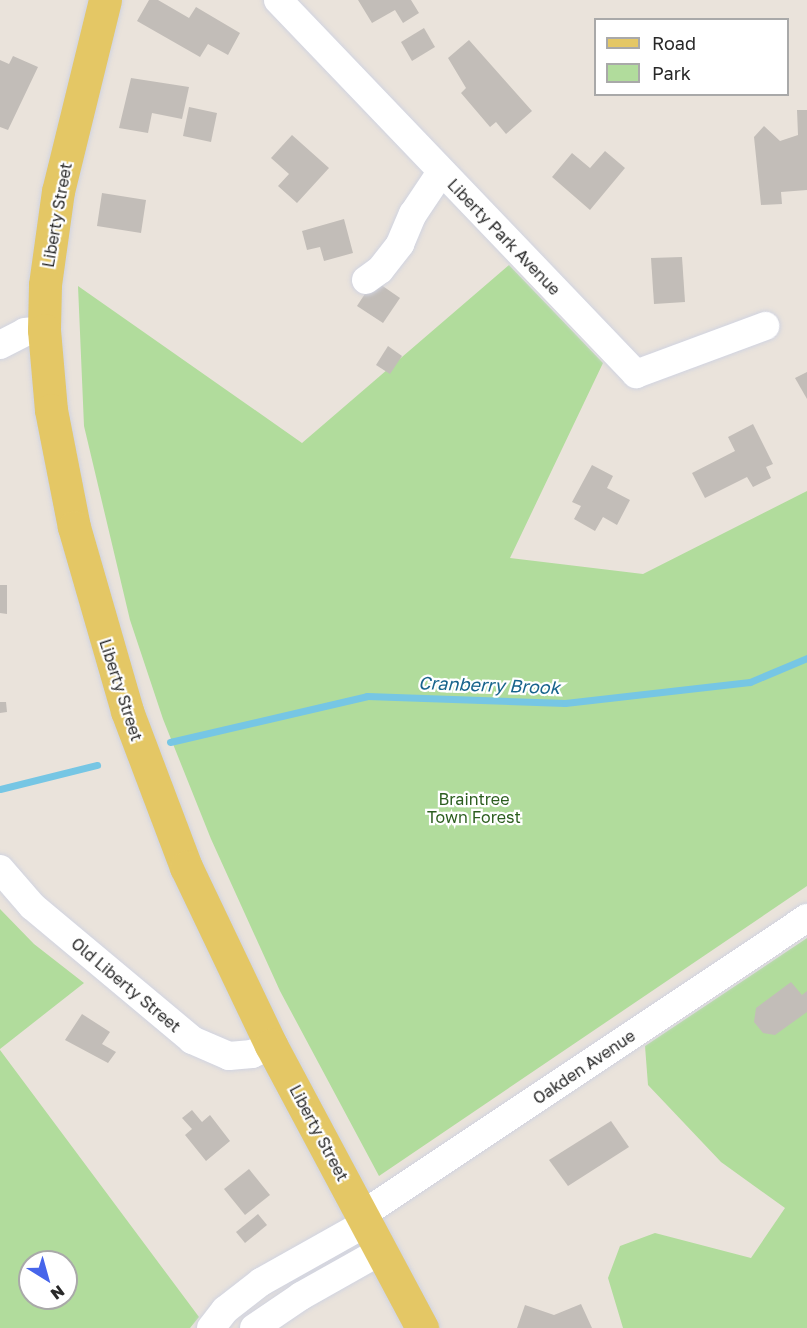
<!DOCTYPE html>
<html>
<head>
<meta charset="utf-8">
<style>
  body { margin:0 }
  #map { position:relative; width:807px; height:1328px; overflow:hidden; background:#eae3db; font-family:"Golos Text",sans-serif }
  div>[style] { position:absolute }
  .green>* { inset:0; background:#b1dc9c }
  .stream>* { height:7px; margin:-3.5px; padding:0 3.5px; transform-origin:3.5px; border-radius:3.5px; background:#76c6e4 }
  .building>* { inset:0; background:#c2bdb8 }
  .roads { filter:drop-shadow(0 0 2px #d0d3e0) drop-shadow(0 0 2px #d0d3e0) }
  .minor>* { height:28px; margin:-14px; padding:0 14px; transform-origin:14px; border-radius:14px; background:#fff }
  .major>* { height:33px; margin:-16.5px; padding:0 16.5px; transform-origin:16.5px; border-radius:16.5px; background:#e4c765 }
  span { translate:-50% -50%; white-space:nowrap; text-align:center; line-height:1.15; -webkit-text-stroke:4.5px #fff; paint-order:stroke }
  .street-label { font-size:16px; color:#282828 }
  .park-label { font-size:16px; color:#2c5e1f }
  .water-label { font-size:18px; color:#18648c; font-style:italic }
  .legend { position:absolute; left:594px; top:18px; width:195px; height:78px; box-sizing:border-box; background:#fff; border:2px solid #a9a9a9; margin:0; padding:8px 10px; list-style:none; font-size:18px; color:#282828 }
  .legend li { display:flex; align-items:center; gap:12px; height:30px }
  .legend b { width:30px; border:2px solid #a9a9a9 }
  .north { position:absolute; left:18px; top:1250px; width:60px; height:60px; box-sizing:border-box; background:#fff; border:2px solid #a9a9a9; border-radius:50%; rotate:143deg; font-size:16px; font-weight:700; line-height:24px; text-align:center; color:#282828 }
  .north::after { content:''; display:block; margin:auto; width:21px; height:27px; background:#4765ea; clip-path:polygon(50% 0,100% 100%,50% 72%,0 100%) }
</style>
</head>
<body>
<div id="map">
  <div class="green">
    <div style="clip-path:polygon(509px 265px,603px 363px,510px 558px,643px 574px,807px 491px,807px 886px,379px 1176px,280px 991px,211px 839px,163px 719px,130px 620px,84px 426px,78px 286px,302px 443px)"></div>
    <div style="clip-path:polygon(0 909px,34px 944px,84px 983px,0 1049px)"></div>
    <div style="clip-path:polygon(807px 938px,807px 1328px,623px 1328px,608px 1278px,620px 1246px,655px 1233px,751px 1258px,785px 1208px,721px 1162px,648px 1085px,645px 1046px)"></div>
    <div style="clip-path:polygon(evenodd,0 1050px,199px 1317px,190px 1328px,0 1328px,0 1050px,30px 1262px,66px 1262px,66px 1298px,30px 1298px,30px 1262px)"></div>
  </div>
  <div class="stream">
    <div style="left:170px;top:742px;width:202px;rotate:-13.1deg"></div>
    <div style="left:367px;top:696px;width:198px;rotate:2deg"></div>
    <div style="left:565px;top:703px;width:186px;rotate:-6.5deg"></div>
    <div style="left:750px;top:682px;width:62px;rotate:-22.8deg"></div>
    <div style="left:0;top:789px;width:100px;rotate:-13.9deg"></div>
  </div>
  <div class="building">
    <div style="clip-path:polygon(149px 0,158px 0,189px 18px,196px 7px,240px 33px,228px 55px,208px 44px,200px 57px,137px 21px)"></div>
    <div style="clip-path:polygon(358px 0,411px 0,419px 13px,403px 23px,395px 10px,372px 23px)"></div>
    <div style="clip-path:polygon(424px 28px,435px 47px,412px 61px,401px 42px)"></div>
    <div style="clip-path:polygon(469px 40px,532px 111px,506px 134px,496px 122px,490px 127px,461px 93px,466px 88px,448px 58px)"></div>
    <div style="clip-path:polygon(13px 56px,38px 67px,8px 130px,0 127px,0 60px,9px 64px)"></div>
    <div style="clip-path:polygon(131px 78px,189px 87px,182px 119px,152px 113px,148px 133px,119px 128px)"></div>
    <div style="clip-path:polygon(189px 107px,217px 113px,211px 142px,183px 136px)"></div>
    <div style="clip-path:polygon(797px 110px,807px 110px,807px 190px,781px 192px,782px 204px,761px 205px,754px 137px,764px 126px,780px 141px,798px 135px)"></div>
    <div style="clip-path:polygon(292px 135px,329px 168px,297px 203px,278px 186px,289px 174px,271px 158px)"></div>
    <div style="clip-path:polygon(605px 151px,625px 168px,590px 210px,552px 177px,572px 153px,590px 168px)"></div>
    <div style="clip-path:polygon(102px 193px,146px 200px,141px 233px,97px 226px)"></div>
    <div style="clip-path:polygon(344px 219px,353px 253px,324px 261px,320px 247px,307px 250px,302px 231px)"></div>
    <div style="clip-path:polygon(682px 257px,685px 302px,654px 304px,651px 258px)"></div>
    <div style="clip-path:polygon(374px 280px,400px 298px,383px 323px,357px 306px)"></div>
    <div style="clip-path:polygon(388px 346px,402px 356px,390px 374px,376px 365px)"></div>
    <div style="clip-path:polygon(807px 372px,807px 399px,795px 378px)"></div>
    <div style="clip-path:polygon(753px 424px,773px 464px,766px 467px,771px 478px,753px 487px,747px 477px,705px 498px,692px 473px,735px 451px,728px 437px)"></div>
    <div style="clip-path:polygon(592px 465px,613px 476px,607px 488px,630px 500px,617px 525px,603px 517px,595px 531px,574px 519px,581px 506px,572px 502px)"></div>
    <div style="clip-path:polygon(0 585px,7px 585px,7px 614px,0 613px)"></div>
    <div style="clip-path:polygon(0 702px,6px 702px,7px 712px,0 713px)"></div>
    <div style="clip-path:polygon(791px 982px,802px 995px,807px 991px,807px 1012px,775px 1035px,763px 1033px,754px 1022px,756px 1008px)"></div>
    <div style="clip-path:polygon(82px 1014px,110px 1032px,102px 1044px,116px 1052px,108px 1063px,65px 1040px)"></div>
    <div style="clip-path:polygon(192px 1110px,202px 1122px,210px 1115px,230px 1141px,206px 1161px,185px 1135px,192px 1129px,182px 1118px)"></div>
    <div style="clip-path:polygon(611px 1121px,629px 1147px,568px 1186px,549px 1160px)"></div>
    <div style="clip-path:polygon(249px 1169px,270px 1195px,245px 1215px,224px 1189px)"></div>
    <div style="clip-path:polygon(258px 1214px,267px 1225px,245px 1243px,236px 1232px)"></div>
    <div style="clip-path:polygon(581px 1304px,592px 1328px,517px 1328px,525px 1305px,554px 1315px)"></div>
  </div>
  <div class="roads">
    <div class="minor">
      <div style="left:278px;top:0;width:518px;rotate:46.25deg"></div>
      <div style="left:636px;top:374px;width:138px;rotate:-20.4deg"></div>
      <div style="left:366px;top:280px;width:17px;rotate:-36deg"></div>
      <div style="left:380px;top:270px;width:33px;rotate:-52deg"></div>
      <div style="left:400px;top:244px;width:33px;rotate:-67deg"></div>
      <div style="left:413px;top:214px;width:50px;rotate:-56.3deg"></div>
      <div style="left:0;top:345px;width:28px;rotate:-27deg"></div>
      <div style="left:25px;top:332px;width:19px;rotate:-6deg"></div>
      <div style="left:0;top:869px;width:49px;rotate:49.1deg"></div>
      <div style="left:32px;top:906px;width:209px;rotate:39.9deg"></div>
      <div style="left:192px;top:1040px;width:40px;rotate:23.4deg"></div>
      <div style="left:229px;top:1056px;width:23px;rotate:-5deg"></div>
      <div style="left:252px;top:1054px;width:21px;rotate:-25deg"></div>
      <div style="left:362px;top:1215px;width:535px;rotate:-33.72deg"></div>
      <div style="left:211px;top:1328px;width:23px;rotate:-52deg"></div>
      <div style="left:225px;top:1310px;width:46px;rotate:-37.9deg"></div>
      <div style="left:261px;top:1282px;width:120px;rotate:-29.3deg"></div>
      <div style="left:254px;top:1328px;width:57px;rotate:-34.2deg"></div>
      <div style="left:301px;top:1296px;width:92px;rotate:-29.4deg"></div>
    </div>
    <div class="major">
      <div style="left:105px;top:0;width:197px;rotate:103.8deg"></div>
      <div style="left:58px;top:191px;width:95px;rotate:97.9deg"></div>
      <div style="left:45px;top:285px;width:45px;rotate:91.3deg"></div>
      <div style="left:44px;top:330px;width:80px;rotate:85deg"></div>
      <div style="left:51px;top:410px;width:119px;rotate:78.9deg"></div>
      <div style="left:74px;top:527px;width:191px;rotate:73.9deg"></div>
      <div style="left:127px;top:711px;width:167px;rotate:69.3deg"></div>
      <div style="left:186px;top:867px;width:197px;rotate:64.5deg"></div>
      <div style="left:271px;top:1045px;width:321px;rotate:61.9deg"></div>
    </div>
  </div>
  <div class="street-label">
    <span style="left:57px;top:215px;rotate:-80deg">Liberty Street</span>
    <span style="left:504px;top:237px;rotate:46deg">Liberty Park Avenue</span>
    <span style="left:121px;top:690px;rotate:72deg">Liberty Street</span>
    <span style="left:126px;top:985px;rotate:40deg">Old Liberty Street</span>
    <span style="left:584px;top:1067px;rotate:-34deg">Oakden Avenue</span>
    <span style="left:319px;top:1133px;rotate:62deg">Liberty Street</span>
  </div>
  <div class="park-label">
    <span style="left:474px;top:808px">Braintree<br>Town Forest</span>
  </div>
  <div class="water-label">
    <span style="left:489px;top:685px;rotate:2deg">Cranberry Brook</span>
  </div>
  <ul class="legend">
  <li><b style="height:8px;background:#e4c765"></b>Road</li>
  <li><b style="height:16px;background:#b1dc9c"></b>Park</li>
  </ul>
  <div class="north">N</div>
</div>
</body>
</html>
